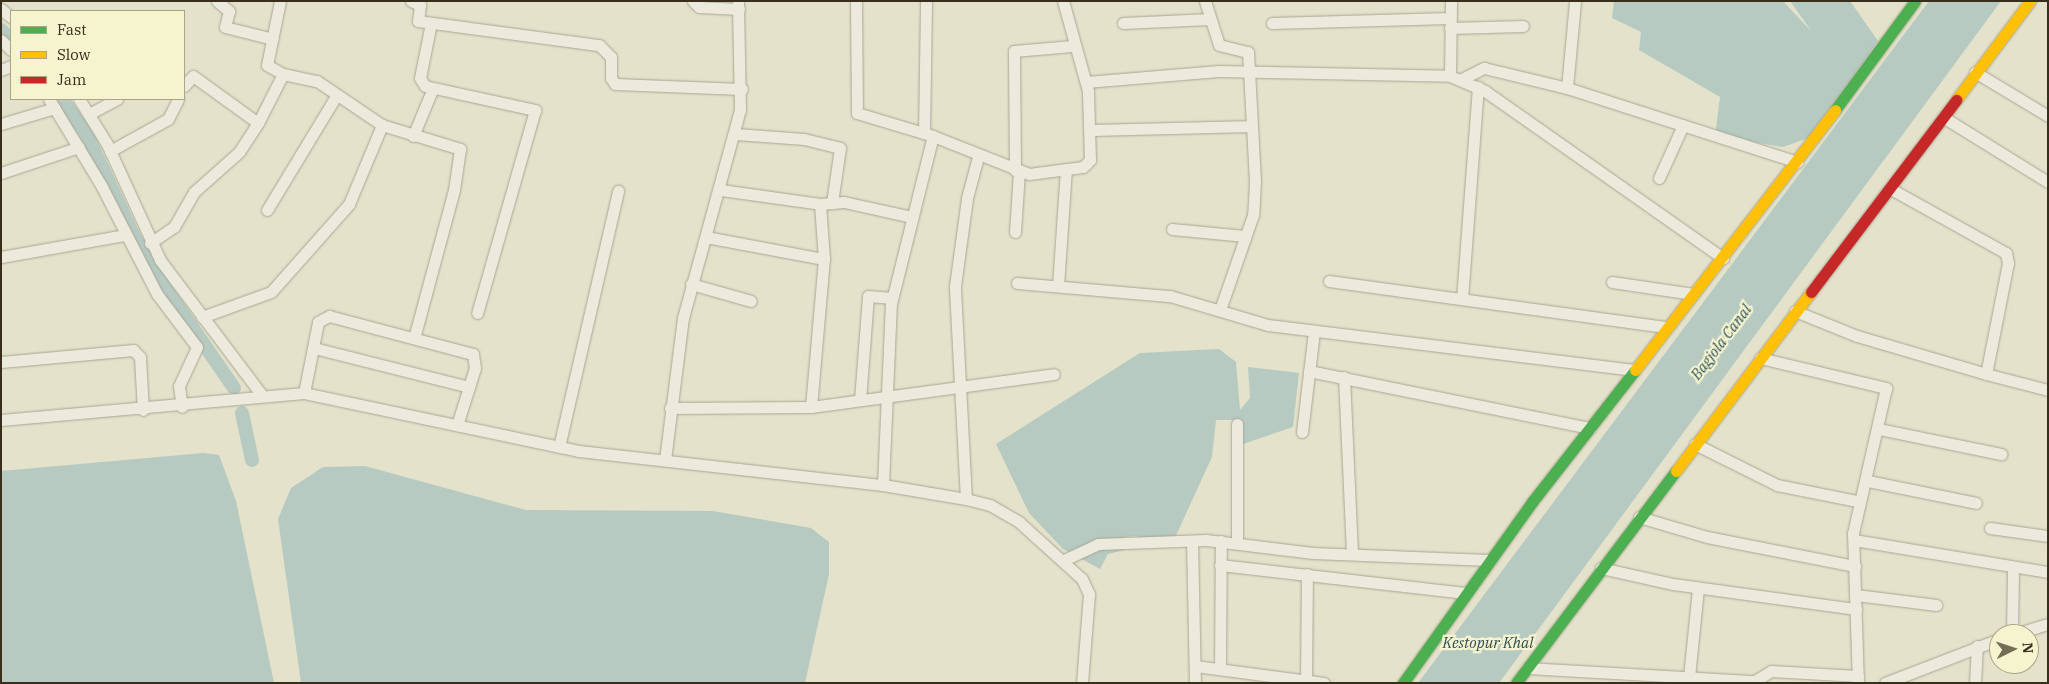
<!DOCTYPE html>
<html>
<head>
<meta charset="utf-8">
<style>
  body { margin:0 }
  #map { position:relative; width:2049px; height:684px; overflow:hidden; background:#e4e2ca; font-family:"IBM Plex Serif",serif }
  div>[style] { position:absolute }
  .water>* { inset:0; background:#b6cac2 }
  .canal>* { height:14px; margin:-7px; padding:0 7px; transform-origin:7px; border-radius:7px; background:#b6cac2 }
  .roads { filter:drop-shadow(0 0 1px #a9a694) drop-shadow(0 0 1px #a9a694) }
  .street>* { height:11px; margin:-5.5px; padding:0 5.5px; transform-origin:5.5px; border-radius:5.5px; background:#eceadc }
  .fast>* { height:11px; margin:-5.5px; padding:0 5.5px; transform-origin:5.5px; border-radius:5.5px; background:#4caf50 }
  .slow>* { height:11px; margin:-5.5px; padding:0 5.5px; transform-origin:5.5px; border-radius:5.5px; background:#ffc107 }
  .jam>* { height:11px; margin:-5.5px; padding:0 5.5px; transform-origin:5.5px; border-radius:5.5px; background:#c62828 }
  span { translate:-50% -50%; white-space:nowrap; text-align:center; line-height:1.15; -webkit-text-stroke:4.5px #f6f3cf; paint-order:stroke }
  .water-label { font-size:15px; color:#2b5057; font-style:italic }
  .frame { position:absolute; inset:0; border:2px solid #372f1c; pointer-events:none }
  .legend { position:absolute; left:10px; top:10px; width:175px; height:90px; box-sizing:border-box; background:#f6f3cf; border:1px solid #aaa587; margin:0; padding:6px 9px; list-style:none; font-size:15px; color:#372f1c }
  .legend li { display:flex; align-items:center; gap:10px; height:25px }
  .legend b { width:25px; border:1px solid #aaa587 }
  .north { position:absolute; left:1989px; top:624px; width:50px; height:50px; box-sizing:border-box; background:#f6f3cf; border:1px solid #aaa587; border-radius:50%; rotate:86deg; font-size:14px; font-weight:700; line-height:20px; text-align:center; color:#372f1c }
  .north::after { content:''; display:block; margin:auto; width:18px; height:22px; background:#746e59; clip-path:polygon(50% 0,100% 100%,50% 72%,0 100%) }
</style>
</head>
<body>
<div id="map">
  <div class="water">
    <div style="clip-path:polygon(1614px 1px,1783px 1px,1812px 32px,1790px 1px,1850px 1px,1878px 41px,1811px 137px,1783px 147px,1715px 136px,1720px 97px,1639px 50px,1641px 32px,1612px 18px)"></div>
    <div style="clip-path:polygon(1929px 1px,2001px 1px,1499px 683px,1418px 683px)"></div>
    <div style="clip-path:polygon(1219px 349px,1236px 362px,1240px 410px,1250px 398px,1248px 367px,1299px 373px,1293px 427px,1243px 444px,1237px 420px,1216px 420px,1212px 457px,1173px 542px,1140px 548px,1137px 536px,1123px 537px,1124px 550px,1108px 554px,1100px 569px,1063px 549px,1029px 513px,996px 444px,1140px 353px)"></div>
    <div style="clip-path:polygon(203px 453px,219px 455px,236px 501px,274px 683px,1px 683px,1px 471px)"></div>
    <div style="clip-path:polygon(365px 466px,526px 510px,713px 511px,811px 528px,829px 542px,829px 574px,805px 683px,301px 683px,278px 519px,291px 488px,323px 467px)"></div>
  </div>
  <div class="canal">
    <div style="left:1px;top:30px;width:14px;rotate:45deg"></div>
    <div style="left:62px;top:99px;width:44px;rotate:55.2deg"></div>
    <div style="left:87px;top:135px;width:108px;rotate:65.3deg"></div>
    <div style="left:132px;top:233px;width:61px;rotate:59.2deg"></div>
    <div style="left:163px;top:285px;width:125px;rotate:55.4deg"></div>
    <div style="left:242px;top:413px;width:48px;rotate:78deg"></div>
  </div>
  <div class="roads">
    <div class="street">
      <div style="left:217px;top:1px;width:16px;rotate:40deg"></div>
      <div style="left:229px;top:11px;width:16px;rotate:104deg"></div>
      <div style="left:225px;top:27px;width:49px;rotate:14deg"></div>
      <div style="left:411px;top:1px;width:10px;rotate:24deg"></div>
      <div style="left:420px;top:5px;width:16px;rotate:97deg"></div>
      <div style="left:418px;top:21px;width:183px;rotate:7.6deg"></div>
      <div style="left:599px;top:45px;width:17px;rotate:45deg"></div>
      <div style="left:611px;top:57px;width:21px;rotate:90deg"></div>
      <div style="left:611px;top:78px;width:7px;rotate:56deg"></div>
      <div style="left:615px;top:84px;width:127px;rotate:2.3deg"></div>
      <div style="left:693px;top:1px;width:8px;rotate:45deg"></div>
      <div style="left:699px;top:7px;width:40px;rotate:2.9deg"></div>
      <div style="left:856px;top:1px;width:112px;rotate:89.5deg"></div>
      <div style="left:857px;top:113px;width:79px;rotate:16.8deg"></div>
      <div style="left:933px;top:136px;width:103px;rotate:21.6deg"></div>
      <div style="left:1029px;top:174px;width:54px;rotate:-7.4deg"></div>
      <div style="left:1083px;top:167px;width:10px;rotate:-45deg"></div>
      <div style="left:1090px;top:160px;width:69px;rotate:-91.7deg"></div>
      <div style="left:1088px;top:91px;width:93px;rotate:-105.5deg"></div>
      <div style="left:1205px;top:1px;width:46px;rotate:72.3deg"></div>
      <div style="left:1219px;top:45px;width:30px;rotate:14deg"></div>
      <div style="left:1248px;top:52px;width:129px;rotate:86.9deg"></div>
      <div style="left:1255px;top:181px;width:34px;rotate:93deg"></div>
      <div style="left:1253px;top:215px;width:101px;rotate:109.2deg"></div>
      <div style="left:1px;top:9px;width:13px;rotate:39deg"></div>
      <div style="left:431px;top:23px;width:56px;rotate:101.3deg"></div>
      <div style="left:420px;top:78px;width:9px;rotate:58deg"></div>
      <div style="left:425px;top:86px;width:113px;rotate:12.3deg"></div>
      <div style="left:535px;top:110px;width:211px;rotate:105.9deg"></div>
      <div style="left:1123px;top:23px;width:87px;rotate:-2.6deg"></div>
      <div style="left:1272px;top:23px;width:178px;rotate:-1.6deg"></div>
      <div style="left:1450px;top:28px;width:73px;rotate:-1.6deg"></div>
      <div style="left:1px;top:40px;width:14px;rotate:45deg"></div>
      <div style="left:1px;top:70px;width:11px;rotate:-22deg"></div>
      <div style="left:1975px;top:72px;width:85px;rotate:31.1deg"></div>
      <div style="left:283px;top:74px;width:35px;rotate:12deg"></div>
      <div style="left:317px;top:81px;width:78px;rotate:34.1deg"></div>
      <div style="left:382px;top:125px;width:82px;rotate:17.1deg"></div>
      <div style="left:460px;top:149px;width:41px;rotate:98.3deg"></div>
      <div style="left:454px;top:190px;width:153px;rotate:105.1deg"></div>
      <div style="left:1450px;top:76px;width:75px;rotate:-89.2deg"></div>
      <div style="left:1462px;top:79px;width:25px;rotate:-27deg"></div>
      <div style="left:1484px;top:68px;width:85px;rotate:13.5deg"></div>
      <div style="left:1567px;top:88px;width:242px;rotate:17.8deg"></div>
      <div style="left:1086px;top:82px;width:133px;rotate:-4.7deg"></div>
      <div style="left:1219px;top:71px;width:231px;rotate:1.2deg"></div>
      <div style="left:1450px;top:76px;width:38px;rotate:23deg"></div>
      <div style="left:1485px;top:91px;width:291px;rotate:35.1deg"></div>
      <div style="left:184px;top:86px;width:13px;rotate:-48deg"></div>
      <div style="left:193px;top:76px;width:80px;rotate:35.9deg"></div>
      <div style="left:1567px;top:88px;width:87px;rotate:-84.7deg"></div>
      <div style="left:49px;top:99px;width:103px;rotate:58.9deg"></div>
      <div style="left:102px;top:187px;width:120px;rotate:62.8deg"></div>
      <div style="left:157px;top:294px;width:66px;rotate:53deg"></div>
      <div style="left:197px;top:347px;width:43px;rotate:114.8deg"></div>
      <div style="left:179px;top:386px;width:21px;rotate:82deg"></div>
      <div style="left:79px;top:99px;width:53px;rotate:58.1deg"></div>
      <div style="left:107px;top:144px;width:128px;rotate:65.4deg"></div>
      <div style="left:160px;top:260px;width:168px;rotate:53deg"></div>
      <div style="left:89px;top:114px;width:32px;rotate:-28deg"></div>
      <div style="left:1943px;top:117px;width:123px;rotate:31.8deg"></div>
      <div style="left:1px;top:124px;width:56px;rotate:-16.5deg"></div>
      <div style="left:1092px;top:130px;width:160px;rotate:-1.4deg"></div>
      <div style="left:924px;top:133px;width:132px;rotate:-89.1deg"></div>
      <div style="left:736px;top:134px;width:68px;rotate:4.2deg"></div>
      <div style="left:804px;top:139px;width:37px;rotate:14deg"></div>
      <div style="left:840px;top:148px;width:56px;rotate:98.3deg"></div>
      <div style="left:413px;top:136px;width:52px;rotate:-67.4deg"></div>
      <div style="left:110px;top:151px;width:66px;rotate:-28.9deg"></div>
      <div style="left:168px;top:119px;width:22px;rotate:-63deg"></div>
      <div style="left:1015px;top:170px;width:119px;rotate:-90.5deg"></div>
      <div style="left:1014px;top:51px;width:58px;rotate:-4.9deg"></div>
      <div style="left:1px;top:173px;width:82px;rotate:-18.4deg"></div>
      <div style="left:1659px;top:178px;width:58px;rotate:-65.6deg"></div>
      <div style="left:1891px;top:189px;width:132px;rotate:29.1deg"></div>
      <div style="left:2006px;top:253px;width:10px;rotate:79deg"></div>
      <div style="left:2008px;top:263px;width:113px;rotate:101.2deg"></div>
      <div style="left:1986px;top:374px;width:64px;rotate:14.5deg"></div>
      <div style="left:721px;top:190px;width:100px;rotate:8deg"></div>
      <div style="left:820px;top:204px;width:24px;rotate:-5deg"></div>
      <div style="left:844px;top:202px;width:70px;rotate:12.4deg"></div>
      <div style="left:267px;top:210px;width:133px;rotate:-58.8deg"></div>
      <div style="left:1172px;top:229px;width:73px;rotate:5.5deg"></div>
      <div style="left:1015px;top:232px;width:60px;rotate:-86.2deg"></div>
      <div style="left:706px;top:237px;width:120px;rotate:10.6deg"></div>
      <div style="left:150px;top:243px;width:29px;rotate:-34deg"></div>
      <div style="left:174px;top:227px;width:40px;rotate:-60.3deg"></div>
      <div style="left:194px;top:192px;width:60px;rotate:-41.6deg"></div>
      <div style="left:239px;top:152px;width:35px;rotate:-57deg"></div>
      <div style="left:258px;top:123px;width:55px;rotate:-63deg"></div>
      <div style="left:283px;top:74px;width:18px;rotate:-151deg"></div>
      <div style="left:267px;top:65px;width:65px;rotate:-78.5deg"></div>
      <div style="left:1px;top:257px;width:125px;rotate:-10.1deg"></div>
      <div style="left:1329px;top:281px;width:341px;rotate:7.8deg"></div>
      <div style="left:1612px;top:282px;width:82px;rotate:8.4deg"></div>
      <div style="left:1017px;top:283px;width:154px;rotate:4.9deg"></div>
      <div style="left:1170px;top:296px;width:102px;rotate:16.5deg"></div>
      <div style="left:1268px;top:325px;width:369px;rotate:7deg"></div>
      <div style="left:691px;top:284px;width:62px;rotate:15.8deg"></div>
      <div style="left:1058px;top:286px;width:117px;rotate:-86.1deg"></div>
      <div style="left:1462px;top:299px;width:213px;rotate:-85.7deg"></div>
      <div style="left:1795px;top:311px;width:67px;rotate:22deg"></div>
      <div style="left:1857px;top:336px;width:134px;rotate:16.4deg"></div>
      <div style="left:202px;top:317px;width:73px;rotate:-19.9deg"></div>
      <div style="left:271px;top:292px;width:118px;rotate:-48.4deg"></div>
      <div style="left:349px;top:204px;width:86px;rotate:-67.3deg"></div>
      <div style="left:314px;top:348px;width:160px;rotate:14.1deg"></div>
      <div style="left:1760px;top:358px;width:130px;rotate:13.4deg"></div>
      <div style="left:1886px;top:388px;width:149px;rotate:102.8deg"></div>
      <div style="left:1853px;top:533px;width:150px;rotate:88.1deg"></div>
      <div style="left:1px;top:362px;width:133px;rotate:-5.2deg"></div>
      <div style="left:133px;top:350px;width:10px;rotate:45deg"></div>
      <div style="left:140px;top:357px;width:53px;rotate:86.8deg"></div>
      <div style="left:1309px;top:371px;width:287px;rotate:11.5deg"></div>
      <div style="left:1344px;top:377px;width:177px;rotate:87.4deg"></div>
      <div style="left:304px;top:393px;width:72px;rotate:-78.8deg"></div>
      <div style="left:318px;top:322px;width:13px;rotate:-29deg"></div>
      <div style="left:329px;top:316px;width:149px;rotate:14.8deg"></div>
      <div style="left:473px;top:354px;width:14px;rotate:82deg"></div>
      <div style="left:475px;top:368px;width:60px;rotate:107.5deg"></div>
      <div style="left:860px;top:400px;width:104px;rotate:-85.6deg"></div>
      <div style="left:868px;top:296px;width:24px;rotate:5deg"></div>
      <div style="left:811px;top:407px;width:149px;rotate:-85deg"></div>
      <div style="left:824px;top:259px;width:55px;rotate:-94.2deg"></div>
      <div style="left:670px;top:408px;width:141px;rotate:-0.4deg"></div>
      <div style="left:811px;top:407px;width:245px;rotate:-7.7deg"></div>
      <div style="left:1px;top:420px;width:304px;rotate:-5.1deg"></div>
      <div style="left:304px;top:393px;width:281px;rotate:11.9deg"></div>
      <div style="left:579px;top:451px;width:306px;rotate:6.4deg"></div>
      <div style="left:883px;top:485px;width:84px;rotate:9.6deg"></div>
      <div style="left:966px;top:499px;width:25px;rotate:14deg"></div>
      <div style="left:990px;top:505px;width:34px;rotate:30deg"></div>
      <div style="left:1019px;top:522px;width:85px;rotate:42.1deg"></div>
      <div style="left:1082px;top:579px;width:17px;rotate:65deg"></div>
      <div style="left:1089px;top:594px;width:89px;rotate:94.5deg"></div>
      <div style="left:1879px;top:429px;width:125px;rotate:11.6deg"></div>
      <div style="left:1302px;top:432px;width:102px;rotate:-83.2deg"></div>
      <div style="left:1695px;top:444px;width:92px;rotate:26.6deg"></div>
      <div style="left:1777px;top:485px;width:82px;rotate:11.3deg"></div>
      <div style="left:559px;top:447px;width:263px;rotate:-77deg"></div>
      <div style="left:665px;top:460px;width:143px;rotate:-82.8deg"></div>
      <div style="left:683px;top:318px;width:216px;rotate:-74.7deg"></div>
      <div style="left:740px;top:110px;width:109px;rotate:-91.1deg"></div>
      <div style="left:1868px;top:481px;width:110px;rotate:11.5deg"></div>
      <div style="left:883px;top:485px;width:181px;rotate:-87.5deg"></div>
      <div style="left:891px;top:304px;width:173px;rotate:-76deg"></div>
      <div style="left:966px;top:499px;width:213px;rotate:-93deg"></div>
      <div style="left:955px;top:286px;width:89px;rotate:-82.2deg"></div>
      <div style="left:967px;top:198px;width:42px;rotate:-75deg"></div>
      <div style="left:1639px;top:517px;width:71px;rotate:16.4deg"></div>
      <div style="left:1707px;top:537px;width:151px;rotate:11.1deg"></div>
      <div style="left:1990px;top:528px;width:59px;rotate:7.9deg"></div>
      <div style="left:1854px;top:540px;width:197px;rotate:9.4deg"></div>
      <div style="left:1192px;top:541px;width:142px;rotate:88.8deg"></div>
      <div style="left:1237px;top:543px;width:119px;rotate:-90deg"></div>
      <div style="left:1066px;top:559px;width:35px;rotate:-25deg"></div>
      <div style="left:1098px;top:544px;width:108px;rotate:-2.1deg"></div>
      <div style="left:1206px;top:540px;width:108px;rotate:6.9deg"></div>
      <div style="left:1313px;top:553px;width:176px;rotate:2.3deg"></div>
      <div style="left:1220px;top:565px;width:247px;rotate:6.5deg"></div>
      <div style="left:1601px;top:568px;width:74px;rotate:12.5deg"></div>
      <div style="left:1673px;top:584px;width:185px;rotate:7.8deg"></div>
      <div style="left:1856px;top:595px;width:81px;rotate:7.1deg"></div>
      <div style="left:2012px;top:634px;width:67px;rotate:-89.1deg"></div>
      <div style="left:2015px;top:634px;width:34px;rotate:-17deg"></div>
      <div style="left:1195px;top:666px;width:130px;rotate:7.5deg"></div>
      <div style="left:1527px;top:668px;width:228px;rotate:3.3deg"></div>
      <div style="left:1755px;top:681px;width:19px;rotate:-32deg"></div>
      <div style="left:1771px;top:671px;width:87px;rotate:3.3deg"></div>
      <div style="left:1220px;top:669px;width:128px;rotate:-89.6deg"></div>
      <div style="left:1689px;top:677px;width:89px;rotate:-84.2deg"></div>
      <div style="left:1306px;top:683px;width:109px;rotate:-89.5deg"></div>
      <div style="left:1885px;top:683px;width:122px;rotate:-21.1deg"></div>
      <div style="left:1975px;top:683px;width:37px;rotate:-87deg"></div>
    </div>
    <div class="fast">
      <div style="left:1835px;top:110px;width:135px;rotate:-53.7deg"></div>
      <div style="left:1403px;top:683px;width:222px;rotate:-54.5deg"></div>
      <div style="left:1532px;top:502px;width:167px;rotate:-52deg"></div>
      <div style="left:1516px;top:683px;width:266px;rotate:-53deg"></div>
    </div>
    <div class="slow">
      <div style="left:1956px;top:100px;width:124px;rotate:-53.2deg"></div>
      <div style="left:1635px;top:370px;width:328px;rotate:-52.4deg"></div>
      <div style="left:1676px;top:471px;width:224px;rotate:-53deg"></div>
    </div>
    <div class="jam">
      <div style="left:1811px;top:292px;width:241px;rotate:-52.9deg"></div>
    </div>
  </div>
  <div class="water-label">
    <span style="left:1721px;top:342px;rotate:-53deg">Bagjola Canal</span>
    <span style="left:1488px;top:643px">Kestopur Khal</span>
  </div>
  <div class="frame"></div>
  <ul class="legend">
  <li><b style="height:6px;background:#4caf50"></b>Fast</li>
  <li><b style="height:6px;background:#ffc107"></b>Slow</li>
  <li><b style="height:6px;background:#c62828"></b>Jam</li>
  </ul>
  <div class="north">N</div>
</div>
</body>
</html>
